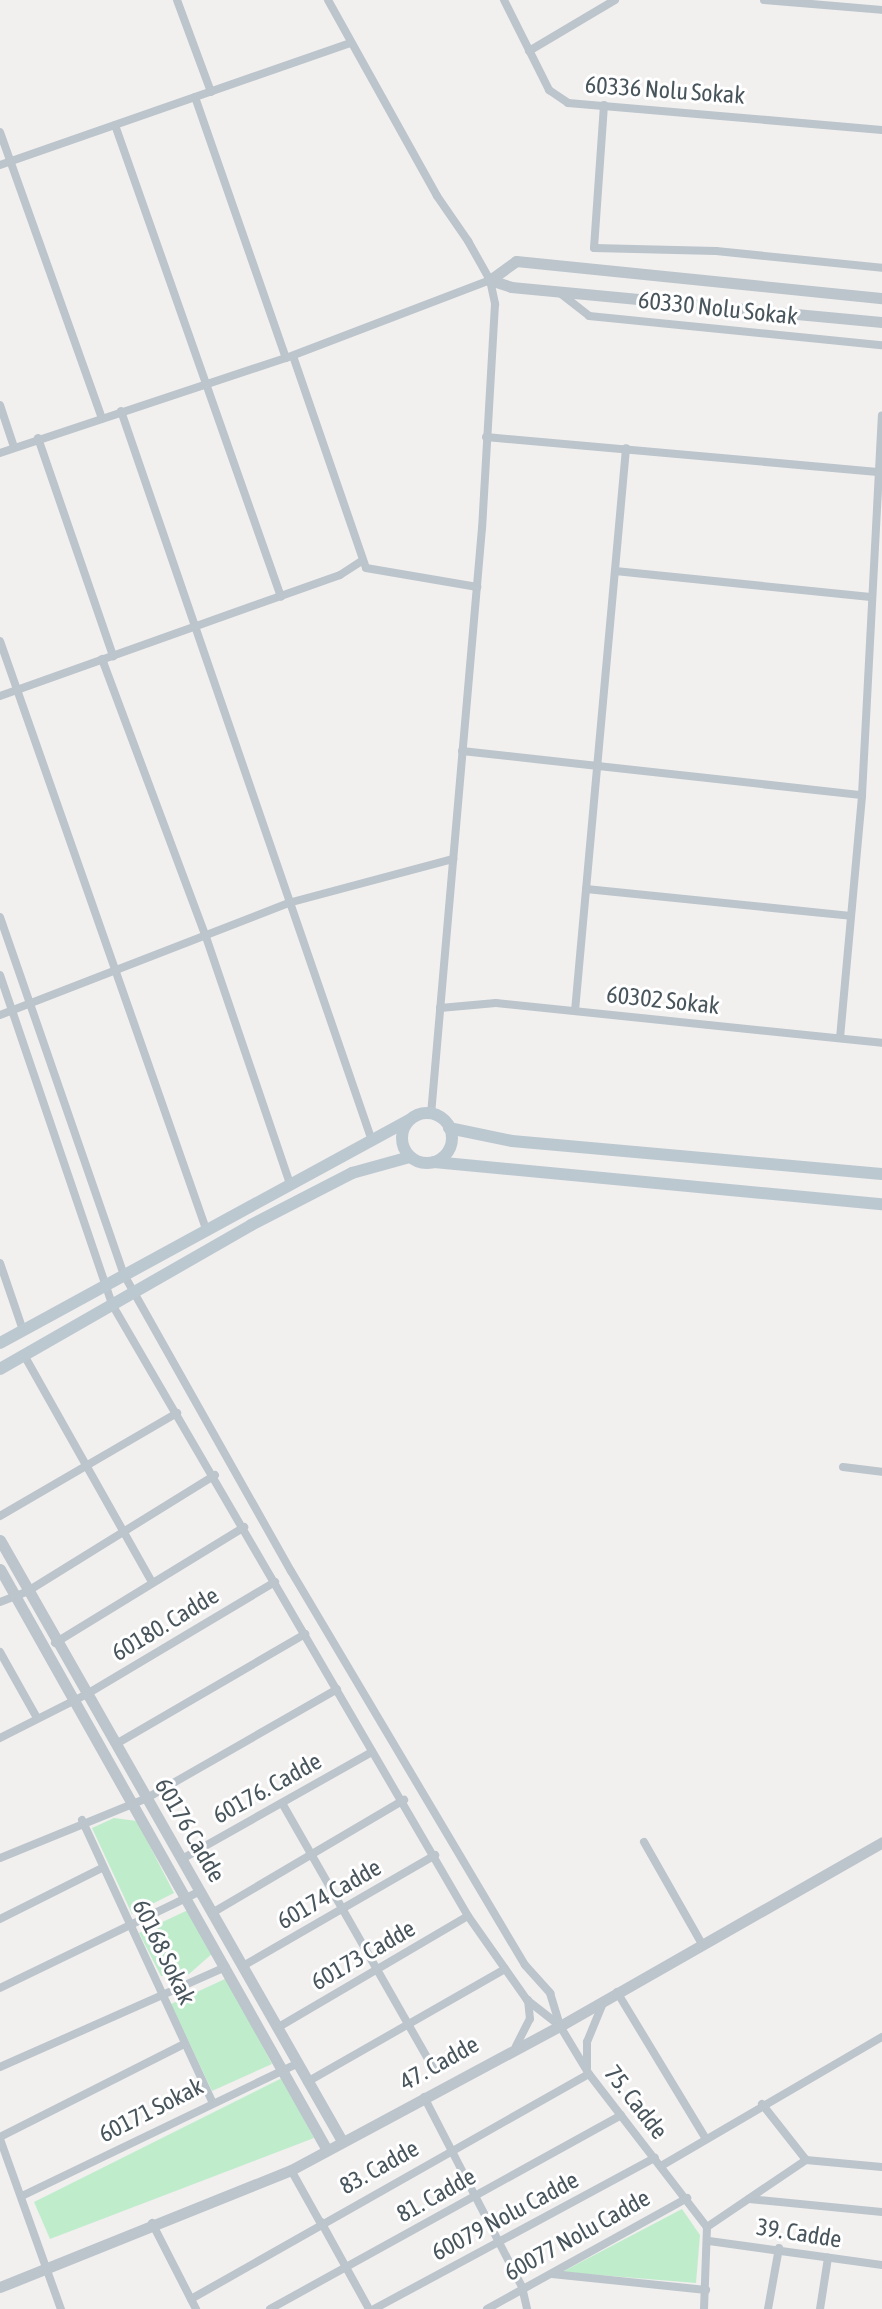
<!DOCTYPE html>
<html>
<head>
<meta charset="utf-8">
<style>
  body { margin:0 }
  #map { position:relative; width:882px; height:2309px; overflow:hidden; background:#f2efef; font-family:"Asap Condensed",sans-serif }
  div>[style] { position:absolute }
  .green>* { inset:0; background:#bfedcc }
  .minor>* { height:8px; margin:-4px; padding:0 4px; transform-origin:4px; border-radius:4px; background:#bbc5cb }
  .tertiary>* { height:11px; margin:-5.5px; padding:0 5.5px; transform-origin:5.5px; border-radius:5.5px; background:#bbc5cb }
  .secondary>* { height:12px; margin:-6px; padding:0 6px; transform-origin:6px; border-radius:6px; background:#bcc8d0 }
  .secondary>.ring { margin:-6px; padding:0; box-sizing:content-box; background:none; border:12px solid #bcc8d0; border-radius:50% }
  span { translate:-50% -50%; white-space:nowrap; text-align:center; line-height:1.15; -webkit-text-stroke:6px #fff; paint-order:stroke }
  .street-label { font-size:24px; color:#48555c }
</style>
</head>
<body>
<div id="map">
  <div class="green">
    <div style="clip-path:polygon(114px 1818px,137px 1821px,174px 1893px,132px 1914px,92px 1828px)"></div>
    <div style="clip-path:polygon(188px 1910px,213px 1953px,189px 1974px,161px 1976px,139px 1933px)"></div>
    <div style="clip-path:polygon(227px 1978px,272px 2064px,212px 2091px,171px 2004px)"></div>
    <div style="clip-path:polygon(282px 2078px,314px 2138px,50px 2239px,34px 2202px)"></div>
    <div style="clip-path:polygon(682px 2209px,700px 2235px,696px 2283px,562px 2272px)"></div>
  </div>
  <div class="minor">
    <div style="left:177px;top:0;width:98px;rotate:69.7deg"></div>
    <div style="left:328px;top:0;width:224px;rotate:60.9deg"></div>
    <div style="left:437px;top:196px;width:55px;rotate:55.4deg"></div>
    <div style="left:468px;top:241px;width:45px;rotate:60.6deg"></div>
    <div style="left:490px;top:280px;width:25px;rotate:78deg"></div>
    <div style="left:495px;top:304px;width:224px;rotate:93.3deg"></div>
    <div style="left:482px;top:528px;width:588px;rotate:94.97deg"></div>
    <div style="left:504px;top:0;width:101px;rotate:63.4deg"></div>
    <div style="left:549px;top:90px;width:23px;rotate:34deg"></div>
    <div style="left:568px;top:103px;width:315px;rotate:4.9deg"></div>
    <div style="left:764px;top:0;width:118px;rotate:4.8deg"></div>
    <div style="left:529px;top:51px;width:100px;rotate:-30.7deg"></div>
    <div style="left:195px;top:97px;width:276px;rotate:70.8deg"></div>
    <div style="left:604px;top:105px;width:143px;rotate:94deg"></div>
    <div style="left:594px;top:248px;width:122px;rotate:1.4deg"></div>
    <div style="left:716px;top:251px;width:167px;rotate:5.8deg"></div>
    <div style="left:115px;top:125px;width:500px;rotate:70.62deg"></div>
    <div style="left:0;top:132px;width:304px;rotate:70.4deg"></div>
    <div style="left:0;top:165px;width:371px;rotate:-19.2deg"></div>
    <div style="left:560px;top:293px;width:37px;rotate:38deg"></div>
    <div style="left:589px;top:316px;width:294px;rotate:5.7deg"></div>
    <div style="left:293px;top:356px;width:224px;rotate:71deg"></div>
    <div style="left:366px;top:568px;width:113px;rotate:9.7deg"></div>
    <div style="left:0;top:405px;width:44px;rotate:71.6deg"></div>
    <div style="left:121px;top:411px;width:769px;rotate:71.02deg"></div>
    <div style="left:486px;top:437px;width:396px;rotate:5.1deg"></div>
    <div style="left:38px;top:438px;width:231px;rotate:71deg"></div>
    <div style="left:0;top:453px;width:301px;rotate:-18.4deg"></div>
    <div style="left:286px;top:358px;width:218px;rotate:-20.9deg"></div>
    <div style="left:615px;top:571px;width:257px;rotate:5.8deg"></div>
    <div style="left:0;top:641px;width:623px;rotate:70.69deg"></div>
    <div style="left:102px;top:659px;width:294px;rotate:69.5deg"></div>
    <div style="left:205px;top:934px;width:264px;rotate:71.2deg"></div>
    <div style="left:0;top:696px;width:361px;rotate:-19.6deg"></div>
    <div style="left:340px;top:575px;width:27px;rotate:-33deg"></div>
    <div style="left:462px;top:751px;width:402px;rotate:6.3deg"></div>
    <div style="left:586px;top:889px;width:266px;rotate:5.8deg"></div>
    <div style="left:0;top:917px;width:377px;rotate:70.9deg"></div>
    <div style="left:123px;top:1273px;width:342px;rotate:60.6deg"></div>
    <div style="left:291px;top:1571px;width:458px;rotate:59.3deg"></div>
    <div style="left:525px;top:1965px;width:38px;rotate:48deg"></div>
    <div style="left:550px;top:1993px;width:34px;rotate:73deg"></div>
    <div style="left:560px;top:2026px;width:56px;rotate:58.9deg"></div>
    <div style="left:589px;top:2074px;width:193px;rotate:52.4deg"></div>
    <div style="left:707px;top:2227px;width:82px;rotate:92.1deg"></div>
    <div style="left:0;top:975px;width:350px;rotate:71.2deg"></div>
    <div style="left:113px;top:1306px;width:706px;rotate:59.8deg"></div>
    <div style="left:468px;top:1916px;width:103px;rotate:54.9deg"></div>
    <div style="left:527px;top:2000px;width:41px;rotate:38deg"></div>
    <div style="left:440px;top:1008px;width:56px;rotate:-5.1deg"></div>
    <div style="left:496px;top:1003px;width:388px;rotate:5.9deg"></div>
    <div style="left:575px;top:1011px;width:565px;rotate:-84.82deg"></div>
    <div style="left:0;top:1015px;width:313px;rotate:-21.2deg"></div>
    <div style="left:292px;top:902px;width:167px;rotate:-15deg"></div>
    <div style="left:840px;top:1038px;width:244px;rotate:-84.8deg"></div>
    <div style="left:862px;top:795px;width:380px;rotate:-87deg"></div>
    <div style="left:0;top:1263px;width:71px;rotate:71.1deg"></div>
    <div style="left:24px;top:1355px;width:261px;rotate:60.6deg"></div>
    <div style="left:843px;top:1467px;width:39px;rotate:7deg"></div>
    <div style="left:0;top:1516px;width:205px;rotate:-30.2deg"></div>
    <div style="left:0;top:1602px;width:30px;rotate:-21deg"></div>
    <div style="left:28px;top:1591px;width:220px;rotate:-31.8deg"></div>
    <div style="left:55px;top:1643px;width:222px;rotate:-31.5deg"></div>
    <div style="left:0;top:1652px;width:76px;rotate:60.7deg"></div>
    <div style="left:0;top:1738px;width:97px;rotate:-26.8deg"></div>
    <div style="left:87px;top:1694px;width:219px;rotate:-30.8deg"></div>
    <div style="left:116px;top:1744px;width:219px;rotate:-30.2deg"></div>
    <div style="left:282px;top:1803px;width:309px;rotate:60.3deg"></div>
    <div style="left:82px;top:1820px;width:310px;rotate:65.2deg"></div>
    <div style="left:644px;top:1842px;width:120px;rotate:60.4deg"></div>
    <div style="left:0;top:1858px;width:159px;rotate:-22.2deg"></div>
    <div style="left:147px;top:1798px;width:219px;rotate:-29.8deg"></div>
    <div style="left:182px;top:1859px;width:218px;rotate:-29.4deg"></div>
    <div style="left:212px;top:1913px;width:223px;rotate:-30.5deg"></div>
    <div style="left:0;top:1919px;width:114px;rotate:-26.6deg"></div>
    <div style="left:243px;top:1966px;width:222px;rotate:-30deg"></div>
    <div style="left:0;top:1988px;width:223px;rotate:-25.8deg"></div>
    <div style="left:617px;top:1992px;width:172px;rotate:58.8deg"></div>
    <div style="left:277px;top:2028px;width:221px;rotate:-30.4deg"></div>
    <div style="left:516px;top:2046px;width:30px;rotate:-63deg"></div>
    <div style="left:530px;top:2019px;width:19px;rotate:-96deg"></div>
    <div style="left:0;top:2067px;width:247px;rotate:-23.9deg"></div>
    <div style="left:587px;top:2070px;width:28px;rotate:-90deg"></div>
    <div style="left:587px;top:2042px;width:42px;rotate:-67.7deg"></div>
    <div style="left:307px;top:2082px;width:228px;rotate:-29.7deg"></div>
    <div style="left:424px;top:2097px;width:214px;rotate:62.7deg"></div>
    <div style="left:522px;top:2287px;width:23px;rotate:77deg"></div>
    <div style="left:762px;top:2104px;width:71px;rotate:51.8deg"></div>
    <div style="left:0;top:2137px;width:206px;rotate:-26.8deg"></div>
    <div style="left:0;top:2139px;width:181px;rotate:70.3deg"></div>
    <div style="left:661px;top:2166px;width:256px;rotate:-30.3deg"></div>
    <div style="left:291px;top:2170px;width:60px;rotate:60.9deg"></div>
    <div style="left:24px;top:2195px;width:302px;rotate:-25.7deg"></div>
    <div style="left:749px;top:2199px;width:134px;rotate:5.6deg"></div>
    <div style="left:321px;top:2222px;width:99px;rotate:61.1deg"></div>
    <div style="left:152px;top:2223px;width:97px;rotate:62.9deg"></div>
    <div style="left:707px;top:2227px;width:120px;rotate:-34.1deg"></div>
    <div style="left:806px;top:2160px;width:76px;rotate:5.3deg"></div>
    <div style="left:709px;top:2241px;width:175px;rotate:7.9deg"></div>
    <div style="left:552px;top:2274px;width:155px;rotate:5.9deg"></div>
    <div style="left:191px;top:2299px;width:457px;rotate:-29.5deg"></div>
    <div style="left:270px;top:2309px;width:401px;rotate:-28.9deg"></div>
    <div style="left:374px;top:2309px;width:319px;rotate:-28.3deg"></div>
    <div style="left:487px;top:2309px;width:229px;rotate:-29deg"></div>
    <div style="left:768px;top:2309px;width:62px;rotate:-79.8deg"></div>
    <div style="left:820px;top:2309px;width:52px;rotate:-81.1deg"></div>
  </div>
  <div class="tertiary">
    <div style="left:490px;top:280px;width:32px;rotate:-36deg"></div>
    <div style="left:516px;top:261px;width:368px;rotate:5.8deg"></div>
    <div style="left:490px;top:280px;width:22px;rotate:18deg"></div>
    <div style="left:511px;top:287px;width:373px;rotate:5.4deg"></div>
    <div style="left:0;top:1540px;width:691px;rotate:60.36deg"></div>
    <div style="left:0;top:1569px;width:667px;rotate:60.63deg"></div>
    <div style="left:0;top:2287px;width:314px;rotate:-21.9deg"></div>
    <div style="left:291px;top:2170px;width:305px;rotate:-28.2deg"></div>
    <div style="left:560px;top:2026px;width:371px;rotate:-29.7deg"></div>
  </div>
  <div class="secondary">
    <div class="ring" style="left:402px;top:1113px;width:38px;height:38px"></div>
    <div style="left:449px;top:1128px;width:64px;rotate:11.7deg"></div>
    <div style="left:512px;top:1141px;width:371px;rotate:5.1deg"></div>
    <div style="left:434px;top:1162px;width:450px;rotate:5.4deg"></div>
    <div style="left:0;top:1343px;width:466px;rotate:-28.6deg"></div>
    <div style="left:0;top:1369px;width:289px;rotate:-29.8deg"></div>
    <div style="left:251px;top:1225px;width:114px;rotate:-27.2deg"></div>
    <div style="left:352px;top:1173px;width:60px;rotate:-15.4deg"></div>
  </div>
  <div class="street-label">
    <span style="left:665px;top:90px;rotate:4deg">60336 Nolu Sokak</span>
    <span style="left:718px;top:308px;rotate:6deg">60330 Nolu Sokak</span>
    <span style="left:663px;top:1000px;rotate:6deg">60302 Sokak</span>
    <span style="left:165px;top:1624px;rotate:-31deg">60180. Cadde</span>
    <span style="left:267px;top:1788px;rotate:-29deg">60176. Cadde</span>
    <span style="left:190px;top:1830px;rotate:60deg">60176 Cadde</span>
    <span style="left:329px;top:1894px;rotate:-30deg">60174 Cadde</span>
    <span style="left:164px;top:1952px;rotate:64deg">60168 Sokak</span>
    <span style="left:363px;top:1955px;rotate:-30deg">60173 Cadde</span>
    <span style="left:439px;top:2063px;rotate:-29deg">47. Cadde</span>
    <span style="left:636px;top:2102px;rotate:52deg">75. Cadde</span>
    <span style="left:151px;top:2110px;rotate:-27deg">60171 Sokak</span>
    <span style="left:379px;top:2167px;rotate:-29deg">83. Cadde</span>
    <span style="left:436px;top:2195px;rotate:-29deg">81. Cadde</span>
    <span style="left:505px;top:2216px;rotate:-28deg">60079 Nolu Cadde</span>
    <span style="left:799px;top:2233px;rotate:9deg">39. Cadde</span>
    <span style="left:577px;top:2235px;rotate:-29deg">60077 Nolu Cadde</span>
  </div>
</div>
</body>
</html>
